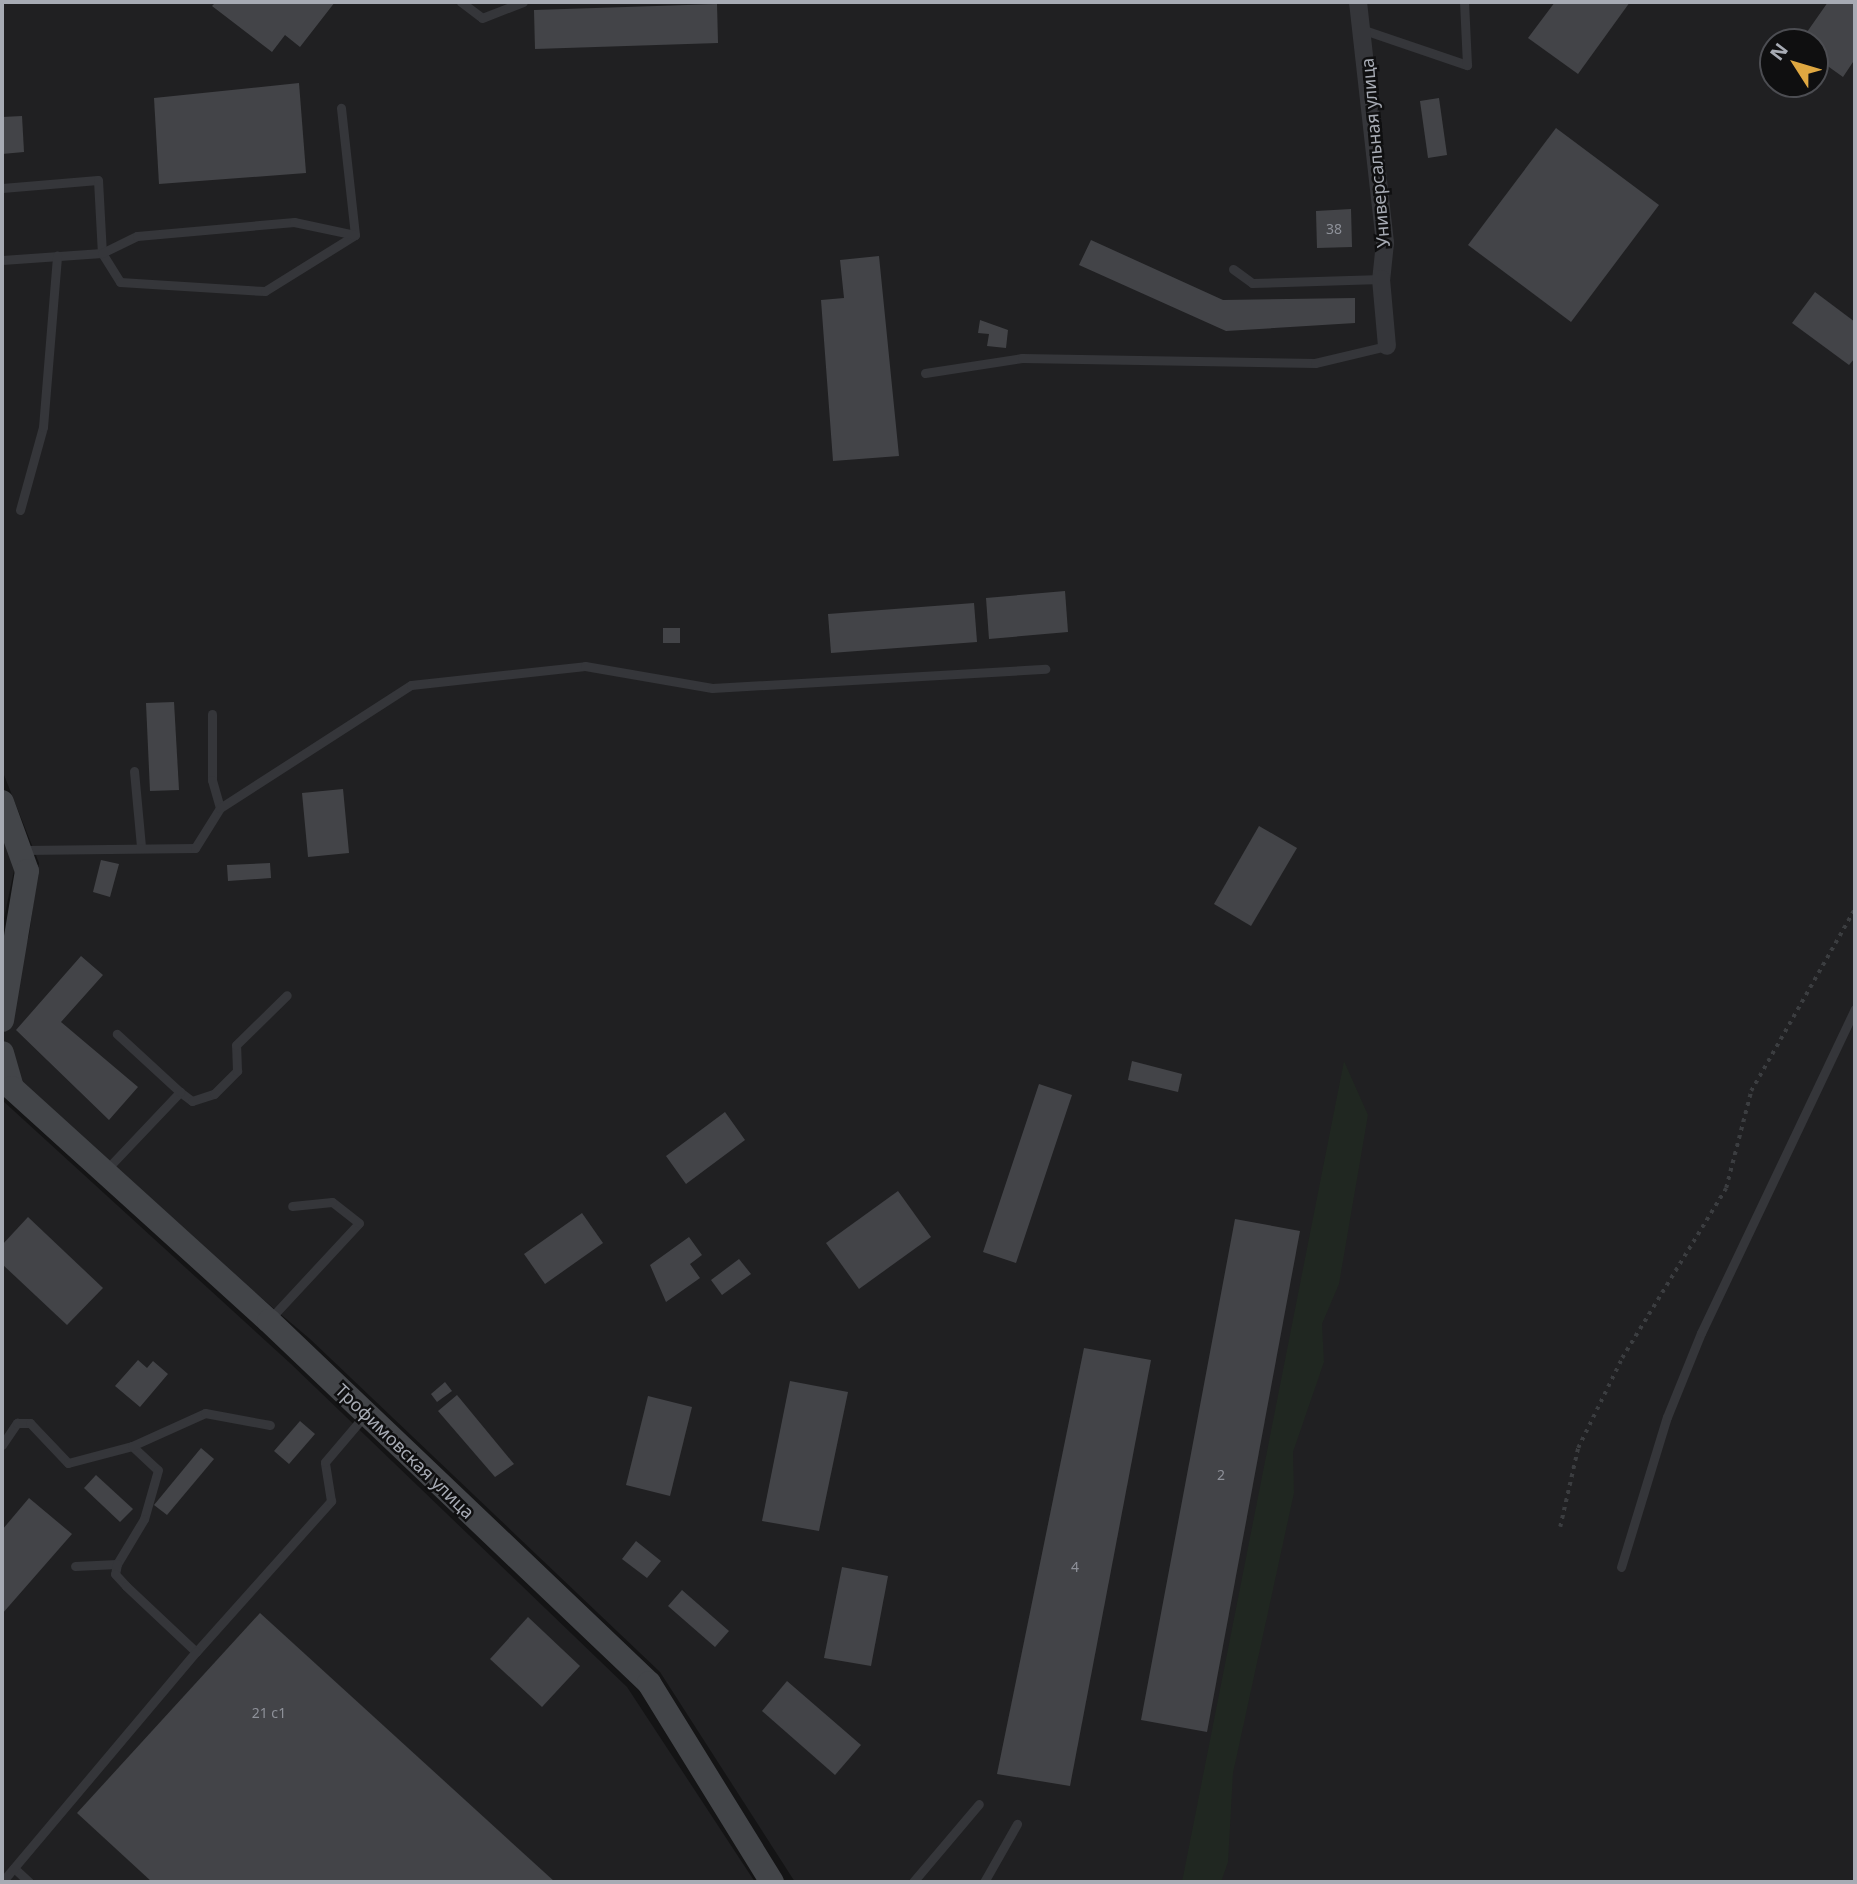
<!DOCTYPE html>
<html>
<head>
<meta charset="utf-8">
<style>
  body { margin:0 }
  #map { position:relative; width:1857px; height:1884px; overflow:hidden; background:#141415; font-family:"Noto Sans",sans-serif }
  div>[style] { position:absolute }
  .built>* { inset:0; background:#202022 }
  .green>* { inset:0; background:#202721 }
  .building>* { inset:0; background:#434448 }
  .path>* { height:3.5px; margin-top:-1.75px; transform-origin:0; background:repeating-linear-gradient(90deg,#3b3d40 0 3.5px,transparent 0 8.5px) }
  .lane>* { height:9px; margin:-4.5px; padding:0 4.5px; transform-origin:4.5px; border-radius:4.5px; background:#35363a }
  .street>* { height:18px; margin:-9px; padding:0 9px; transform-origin:9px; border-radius:9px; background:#35363a }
  .secondary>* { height:24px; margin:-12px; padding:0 12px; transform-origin:12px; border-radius:12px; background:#434549 }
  span { translate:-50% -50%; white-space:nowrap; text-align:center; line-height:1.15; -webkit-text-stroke:5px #0f0f10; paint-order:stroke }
  .number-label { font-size:14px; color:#8e9199 }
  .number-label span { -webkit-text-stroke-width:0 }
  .street-label { font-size:18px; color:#a7abb4 }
  .frame { position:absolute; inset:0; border:4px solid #a7abb4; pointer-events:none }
  .north { position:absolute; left:1759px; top:28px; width:70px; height:70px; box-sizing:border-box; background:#0f0f10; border:2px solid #4c4d52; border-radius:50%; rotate:307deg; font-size:19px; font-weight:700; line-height:28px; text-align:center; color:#a7abb4 }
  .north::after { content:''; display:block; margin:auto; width:24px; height:32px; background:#dfa841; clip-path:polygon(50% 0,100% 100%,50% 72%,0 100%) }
</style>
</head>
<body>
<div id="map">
  <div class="built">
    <div style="clip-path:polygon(evenodd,2px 2px,1855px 2px,1855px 1882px,795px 1882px,660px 1672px,310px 1339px,12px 1088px,2px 1053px,2px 1027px,29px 935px,39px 863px,2px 770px,2px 2px,1773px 42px,1815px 42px,1815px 84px,1773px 84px,1773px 42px)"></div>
    <div style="clip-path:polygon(2px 828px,16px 861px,2px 928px)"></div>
    <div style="clip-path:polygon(2px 1100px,291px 1364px,627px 1687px,755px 1882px,2px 1882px)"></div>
  </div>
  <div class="green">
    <div style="clip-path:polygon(1344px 1061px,1368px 1115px,1339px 1284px,1322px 1324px,1324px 1362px,1293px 1452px,1294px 1493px,1233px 1773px,1228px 1862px,1221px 1882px,1182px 1882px)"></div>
  </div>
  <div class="building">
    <div style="clip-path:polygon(216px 2px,335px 2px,300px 47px,285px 35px,272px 52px,212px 6px)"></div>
    <div style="clip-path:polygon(1555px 2px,1630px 2px,1578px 74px,1528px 38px)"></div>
    <div style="clip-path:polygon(1828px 2px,1855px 2px,1855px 59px,1843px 77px,1815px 57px,1815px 42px,1800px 42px)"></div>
    <div style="clip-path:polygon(717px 4px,718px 43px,535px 49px,534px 10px)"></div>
    <div style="clip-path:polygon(299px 83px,306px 173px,159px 184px,154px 98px)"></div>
    <div style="clip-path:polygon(1439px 98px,1447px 155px,1428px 158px,1420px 101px)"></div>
    <div style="clip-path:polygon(22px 116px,24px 152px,2px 154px,2px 117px)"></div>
    <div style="clip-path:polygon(1556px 128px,1659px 205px,1571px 322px,1468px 245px)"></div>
    <div style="clip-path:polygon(1351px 209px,1352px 247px,1317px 248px,1316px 211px)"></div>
    <div style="clip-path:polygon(1091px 240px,1223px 300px,1355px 298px,1355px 323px,1226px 331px,1079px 265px)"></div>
    <div style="clip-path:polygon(879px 256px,899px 456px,833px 461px,821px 300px,844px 298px,840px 260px)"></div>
    <div style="clip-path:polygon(1815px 292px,1855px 322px,1855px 358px,1849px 365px,1792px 323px)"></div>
    <div style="clip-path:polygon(980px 320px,1008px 330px,1006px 348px,987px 346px,989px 334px,978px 333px)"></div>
    <div style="clip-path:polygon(1065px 591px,1068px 632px,989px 639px,986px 598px)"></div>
    <div style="clip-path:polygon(974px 603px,977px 642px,831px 653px,828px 614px)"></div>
    <div style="clip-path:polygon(663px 628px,680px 628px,680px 643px,663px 643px)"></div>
    <div style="clip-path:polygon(174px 702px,179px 790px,150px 791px,146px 703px)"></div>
    <div style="clip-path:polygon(343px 789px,349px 853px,308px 857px,302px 793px)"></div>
    <div style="clip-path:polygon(1259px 826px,1297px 848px,1251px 926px,1214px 904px)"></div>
    <div style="clip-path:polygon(101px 860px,119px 864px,110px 897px,93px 892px)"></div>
    <div style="clip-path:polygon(270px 863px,271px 878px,228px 881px,227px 865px)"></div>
    <div style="clip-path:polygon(81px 956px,103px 975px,61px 1022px,138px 1087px,109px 1120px,16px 1030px)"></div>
    <div style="clip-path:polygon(1132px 1061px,1182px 1074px,1178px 1092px,1128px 1080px)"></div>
    <div style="clip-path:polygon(1039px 1084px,1072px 1095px,1016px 1263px,983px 1252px)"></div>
    <div style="clip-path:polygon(725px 1112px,745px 1140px,686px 1184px,666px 1156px)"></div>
    <div style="clip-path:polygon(898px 1191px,931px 1237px,859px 1289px,826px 1243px)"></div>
    <div style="clip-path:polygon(582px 1213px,603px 1243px,545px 1284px,524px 1254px)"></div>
    <div style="clip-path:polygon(28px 1217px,103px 1288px,67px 1325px,2px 1264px,2px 1245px)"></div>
    <div style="clip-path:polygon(1235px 1219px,1300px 1231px,1207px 1732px,1141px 1720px)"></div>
    <div style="clip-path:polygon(689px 1237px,702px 1255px,690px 1264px,700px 1278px,666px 1302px,650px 1265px)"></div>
    <div style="clip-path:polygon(739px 1259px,751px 1274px,722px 1295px,711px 1280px)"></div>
    <div style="clip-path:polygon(1084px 1348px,1151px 1360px,1070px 1786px,997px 1774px)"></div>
    <div style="clip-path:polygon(138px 1360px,147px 1368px,153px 1361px,168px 1374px,140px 1407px,115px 1386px)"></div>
    <div style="clip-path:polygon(790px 1381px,848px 1392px,819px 1531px,762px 1521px)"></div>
    <div style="clip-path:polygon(445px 1382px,452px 1391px,437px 1402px,431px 1394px)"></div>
    <div style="clip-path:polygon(457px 1395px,514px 1464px,495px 1477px,438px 1411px)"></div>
    <div style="clip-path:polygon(648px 1396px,692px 1407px,670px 1496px,626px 1485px)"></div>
    <div style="clip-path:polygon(300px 1421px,315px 1434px,289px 1464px,274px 1451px)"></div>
    <div style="clip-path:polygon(201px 1448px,214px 1459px,167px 1515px,154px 1505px)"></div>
    <div style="clip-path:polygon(96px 1475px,133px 1509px,120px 1522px,84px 1488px)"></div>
    <div style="clip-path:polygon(29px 1498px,72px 1534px,2px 1614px,2px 1530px)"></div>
    <div style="clip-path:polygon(636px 1541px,661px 1561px,647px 1578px,622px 1559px)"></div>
    <div style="clip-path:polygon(842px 1567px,888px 1576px,871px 1666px,824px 1658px)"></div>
    <div style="clip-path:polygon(682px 1590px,729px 1631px,715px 1647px,668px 1606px)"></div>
    <div style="clip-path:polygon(260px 1613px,555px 1882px,152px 1882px,77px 1813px)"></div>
    <div style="clip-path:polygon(528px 1617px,580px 1666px,542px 1707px,490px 1659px)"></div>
    <div style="clip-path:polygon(787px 1681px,861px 1745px,835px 1775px,762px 1711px)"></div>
  </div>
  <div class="path">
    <div style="left:1560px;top:1527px;width:81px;rotate:-77.2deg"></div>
    <div style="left:1578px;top:1448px;width:100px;rotate:-63.9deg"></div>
    <div style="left:1622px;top:1358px;width:199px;rotate:-58.5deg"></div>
    <div style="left:1726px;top:1188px;width:100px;rotate:-75.5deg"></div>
    <div style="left:1751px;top:1091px;width:210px;rotate:-60.3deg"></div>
  </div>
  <div class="lane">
    <div style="left:461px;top:2px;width:26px;rotate:37deg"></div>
    <div style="left:482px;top:18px;width:44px;rotate:-21.3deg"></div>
    <div style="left:1364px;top:30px;width:109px;rotate:18.8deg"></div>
    <div style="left:1467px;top:65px;width:63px;rotate:-92.7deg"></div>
    <div style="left:2px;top:188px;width:96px;rotate:-4.8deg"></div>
    <div style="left:98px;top:180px;width:73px;rotate:86.9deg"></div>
    <div style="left:102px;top:253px;width:34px;rotate:58deg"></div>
    <div style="left:120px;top:282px;width:145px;rotate:3.6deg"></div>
    <div style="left:265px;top:291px;width:106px;rotate:-31.9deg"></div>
    <div style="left:355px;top:235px;width:128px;rotate:-96.3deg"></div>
    <div style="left:2px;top:260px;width:100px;rotate:-4deg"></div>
    <div style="left:102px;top:253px;width:39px;rotate:-26deg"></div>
    <div style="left:137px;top:236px;width:158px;rotate:-5.1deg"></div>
    <div style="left:294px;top:222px;width:62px;rotate:12deg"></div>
    <div style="left:1233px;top:269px;width:24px;rotate:36deg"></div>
    <div style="left:1252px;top:283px;width:129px;rotate:-1.8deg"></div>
    <div style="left:925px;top:373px;width:98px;rotate:-8.8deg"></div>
    <div style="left:1022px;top:358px;width:293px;rotate:1deg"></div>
    <div style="left:1315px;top:363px;width:74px;rotate:-13.3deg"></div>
    <div style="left:20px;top:510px;width:86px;rotate:-74.5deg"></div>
    <div style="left:43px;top:427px;width:172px;rotate:-85.3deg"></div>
    <div style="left:212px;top:714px;width:66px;rotate:90deg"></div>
    <div style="left:212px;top:780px;width:29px;rotate:74deg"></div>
    <div style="left:134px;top:771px;width:76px;rotate:84.7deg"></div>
    <div style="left:24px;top:850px;width:171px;rotate:-0.7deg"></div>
    <div style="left:195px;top:848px;width:47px;rotate:-58deg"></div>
    <div style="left:220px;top:808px;width:227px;rotate:-32.8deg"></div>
    <div style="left:411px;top:685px;width:175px;rotate:-6.2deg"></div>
    <div style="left:585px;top:666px;width:129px;rotate:9.8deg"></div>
    <div style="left:712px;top:688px;width:334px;rotate:-3.3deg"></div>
    <div style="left:180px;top:1092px;width:15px;rotate:37deg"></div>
    <div style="left:192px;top:1101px;width:23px;rotate:-18deg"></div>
    <div style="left:214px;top:1094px;width:33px;rotate:-45deg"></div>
    <div style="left:237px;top:1071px;width:26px;rotate:-92deg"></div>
    <div style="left:236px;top:1045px;width:71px;rotate:-44.4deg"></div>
    <div style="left:106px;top:1170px;width:108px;rotate:-46.5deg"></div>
    <div style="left:180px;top:1092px;width:86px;rotate:-137.4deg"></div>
    <div style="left:269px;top:1320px;width:132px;rotate:-47.1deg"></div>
    <div style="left:359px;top:1223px;width:34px;rotate:-142deg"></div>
    <div style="left:332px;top:1202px;width:40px;rotate:174.3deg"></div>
    <div style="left:2px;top:1445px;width:27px;rotate:-56deg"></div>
    <div style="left:17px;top:1423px;width:13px"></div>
    <div style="left:30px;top:1423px;width:55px;rotate:46.5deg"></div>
    <div style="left:68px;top:1463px;width:66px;rotate:-14.9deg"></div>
    <div style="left:132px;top:1446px;width:35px;rotate:43deg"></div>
    <div style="left:158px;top:1470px;width:51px;rotate:105.9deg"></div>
    <div style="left:144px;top:1519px;width:52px;rotate:121deg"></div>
    <div style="left:117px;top:1564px;width:42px;rotate:177.3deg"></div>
    <div style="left:132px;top:1446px;width:80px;rotate:-24.3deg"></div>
    <div style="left:205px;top:1413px;width:66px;rotate:10.5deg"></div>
    <div style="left:117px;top:1564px;width:10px;rotate:101deg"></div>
    <div style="left:115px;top:1574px;width:16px;rotate:47deg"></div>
    <div style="left:126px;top:1586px;width:96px;rotate:43.3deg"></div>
    <div style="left:196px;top:1652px;width:203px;rotate:-48.2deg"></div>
    <div style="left:331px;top:1501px;width:39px;rotate:-99deg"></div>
    <div style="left:325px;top:1462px;width:62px;rotate:-49.6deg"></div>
    <div style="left:1621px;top:1567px;width:157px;rotate:-73deg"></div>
    <div style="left:1667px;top:1417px;width:91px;rotate:-68deg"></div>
    <div style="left:1701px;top:1333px;width:359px;rotate:-64.6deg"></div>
    <div style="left:14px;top:1868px;width:21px;rotate:43deg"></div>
    <div style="left:2px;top:1882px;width:301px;rotate:-49.9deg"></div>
    <div style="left:913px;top:1882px;width:102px;rotate:-49.8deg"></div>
    <div style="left:984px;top:1882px;width:67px;rotate:-60.4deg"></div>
  </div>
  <div class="street">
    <div style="left:1358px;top:2px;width:243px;rotate:83.6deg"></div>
    <div style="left:1385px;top:243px;width:36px;rotate:96deg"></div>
    <div style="left:1381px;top:279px;width:67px;rotate:84.9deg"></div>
  </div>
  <div class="secondary">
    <div style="left:2px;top:802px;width:73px;rotate:70.1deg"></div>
    <div style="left:27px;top:871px;width:151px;rotate:99.5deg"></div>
    <div style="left:2px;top:1053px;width:36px;rotate:74deg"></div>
    <div style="left:12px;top:1088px;width:347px;rotate:42.2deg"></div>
    <div style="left:269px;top:1321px;width:525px;rotate:43.61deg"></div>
    <div style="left:649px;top:1683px;width:234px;rotate:58.3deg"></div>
  </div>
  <div class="number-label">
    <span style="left:1334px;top:229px">38</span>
    <span style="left:1221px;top:1475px">2</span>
    <span style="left:1075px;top:1567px">4</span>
    <span style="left:269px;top:1713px">21 с1</span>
  </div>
  <div class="street-label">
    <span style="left:1375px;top:153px;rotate:-95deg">Универсальная улица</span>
    <span style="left:405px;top:1451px;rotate:44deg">Трофимовская улица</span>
  </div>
  <div class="frame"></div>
  <div class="north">N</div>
</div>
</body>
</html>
